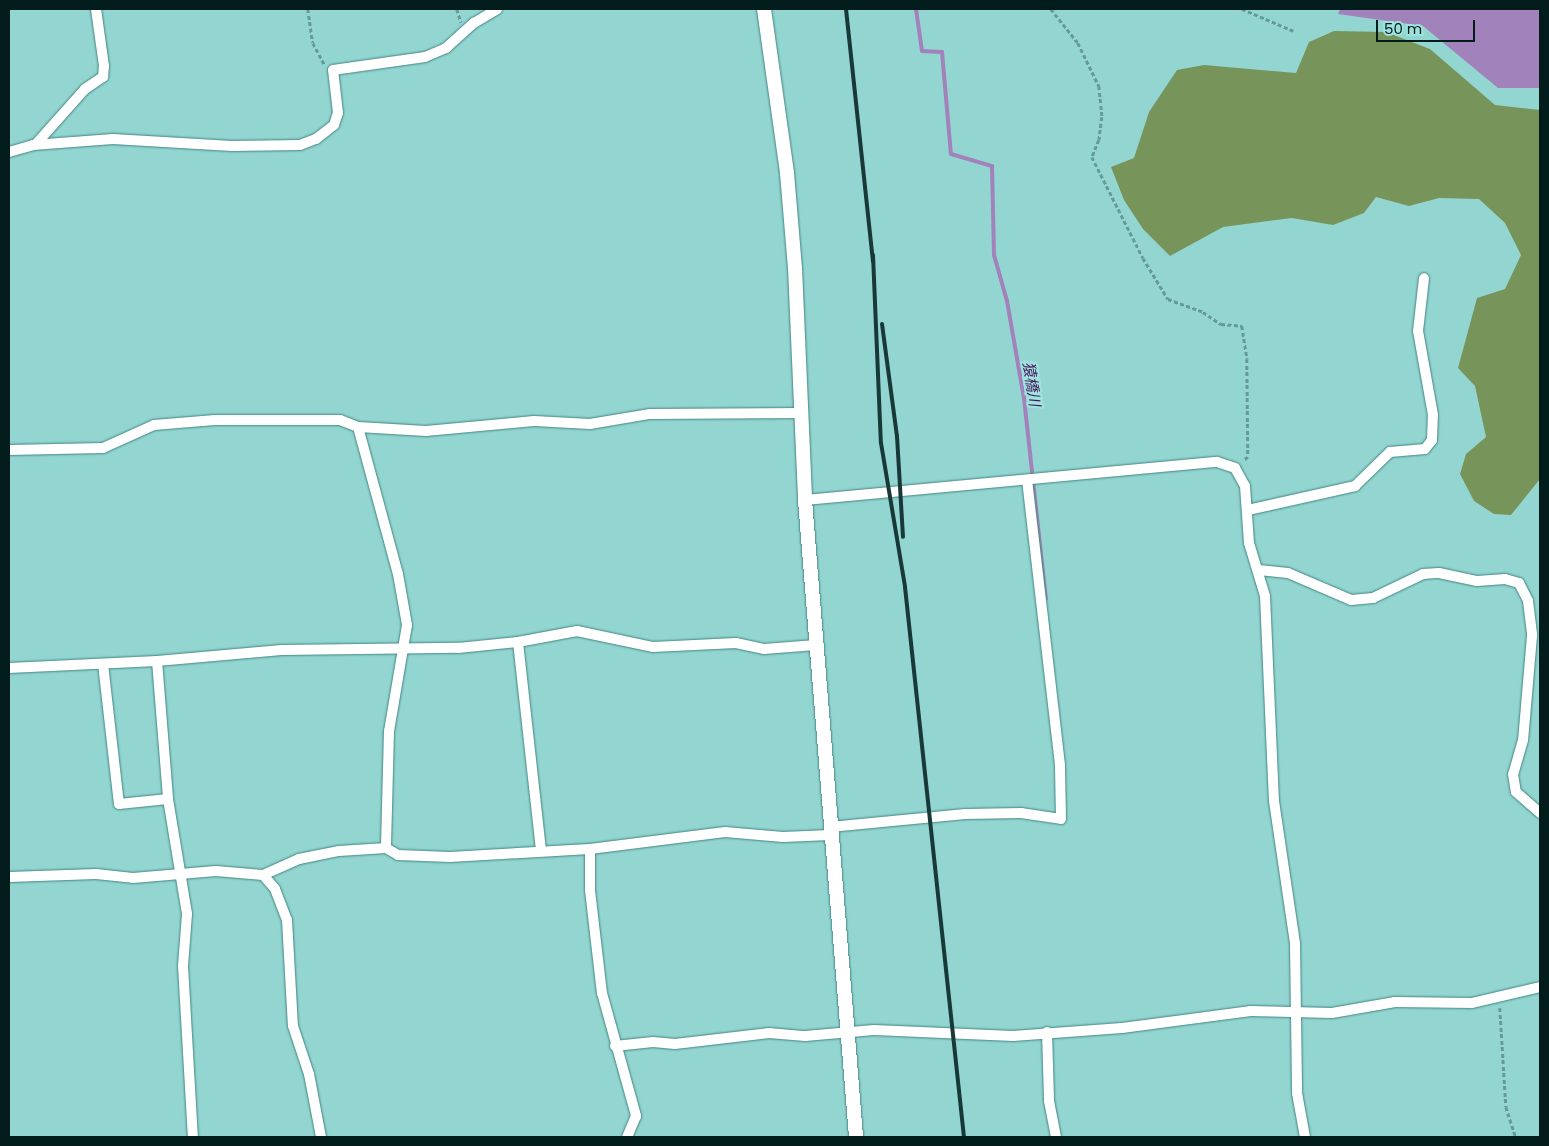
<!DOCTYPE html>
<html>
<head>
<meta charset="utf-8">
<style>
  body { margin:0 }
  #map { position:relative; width:1549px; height:1146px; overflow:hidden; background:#93d6d1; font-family:Poppins,"Noto Sans JP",sans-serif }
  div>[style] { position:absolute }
  .forest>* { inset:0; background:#77955b }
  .water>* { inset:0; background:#a282ba }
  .stream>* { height:4px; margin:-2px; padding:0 2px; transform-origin:2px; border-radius:2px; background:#a282ba }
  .path>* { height:2.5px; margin-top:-1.25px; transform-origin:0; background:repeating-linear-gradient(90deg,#659b97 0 4px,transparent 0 6.5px) }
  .roads { filter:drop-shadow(0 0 1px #438581) drop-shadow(0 0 1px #438581) }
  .minor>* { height:10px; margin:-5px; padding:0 5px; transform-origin:5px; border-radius:5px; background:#fff }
  .tertiary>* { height:14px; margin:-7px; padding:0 7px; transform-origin:7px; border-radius:7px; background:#fff }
  .rail>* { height:4px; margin:-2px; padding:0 2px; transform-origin:2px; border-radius:2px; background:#183937 }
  span { translate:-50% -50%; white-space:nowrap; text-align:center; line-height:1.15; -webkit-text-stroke:4px #a0e3de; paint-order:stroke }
  .water-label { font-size:15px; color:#411559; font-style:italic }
  .frame { position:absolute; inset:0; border:10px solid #011c1a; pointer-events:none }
  .scale { position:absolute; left:1376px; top:20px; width:99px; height:22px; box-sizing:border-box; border:2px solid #011c1a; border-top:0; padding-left:6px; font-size:15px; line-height:18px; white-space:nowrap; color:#011c1a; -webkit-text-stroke:4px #a0e3de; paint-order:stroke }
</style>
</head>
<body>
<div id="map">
  <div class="forest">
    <div style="clip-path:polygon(1334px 31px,1386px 32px,1430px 49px,1495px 105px,1540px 110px,1540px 479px,1511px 515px,1494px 514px,1474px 501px,1460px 474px,1466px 454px,1486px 437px,1475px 386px,1458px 368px,1477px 298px,1505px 289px,1521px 255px,1505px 223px,1479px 199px,1439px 198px,1409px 206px,1376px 197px,1364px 213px,1333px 225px,1292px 218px,1223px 227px,1170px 256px,1143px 229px,1124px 200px,1111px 167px,1134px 158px,1149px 112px,1177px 70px,1204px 65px,1296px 73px,1309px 42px)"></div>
  </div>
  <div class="water">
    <div style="clip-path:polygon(1340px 9px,1540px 9px,1540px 88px,1498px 88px,1423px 26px,1338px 14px)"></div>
  </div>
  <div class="stream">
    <div style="left:916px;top:9px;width:42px;rotate:81.9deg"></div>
    <div style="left:922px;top:51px;width:20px;rotate:3deg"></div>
    <div style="left:942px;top:52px;width:102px;rotate:85deg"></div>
    <div style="left:951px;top:154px;width:43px;rotate:16.3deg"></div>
    <div style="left:992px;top:166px;width:89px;rotate:88.7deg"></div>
    <div style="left:994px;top:255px;width:48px;rotate:74.2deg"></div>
    <div style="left:1007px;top:301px;width:98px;rotate:80.1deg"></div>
    <div style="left:1024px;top:398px;width:202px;rotate:83.8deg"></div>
  </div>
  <div class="path">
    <div style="left:308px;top:9px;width:34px;rotate:82deg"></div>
    <div style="left:313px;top:43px;width:24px;rotate:62deg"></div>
    <div style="left:457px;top:9px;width:14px;rotate:73deg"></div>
    <div style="left:1051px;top:9px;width:43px;rotate:51.5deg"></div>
    <div style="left:1078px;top:43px;width:48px;rotate:64deg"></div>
    <div style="left:1099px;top:86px;width:31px;rotate:84deg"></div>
    <div style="left:1102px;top:117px;width:23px;rotate:97deg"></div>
    <div style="left:1099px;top:140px;width:18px;rotate:112deg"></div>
    <div style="left:1092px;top:157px;width:113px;rotate:63.2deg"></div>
    <div style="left:1143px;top:258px;width:48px;rotate:58.6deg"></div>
    <div style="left:1168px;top:299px;width:37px;rotate:20deg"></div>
    <div style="left:1203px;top:312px;width:22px;rotate:34deg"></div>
    <div style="left:1221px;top:324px;width:21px;rotate:5deg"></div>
    <div style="left:1242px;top:326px;width:33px;rotate:81deg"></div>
    <div style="left:1247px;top:359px;width:98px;rotate:89.4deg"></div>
    <div style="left:1248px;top:457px;width:6px;rotate:141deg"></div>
    <div style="left:1242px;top:9px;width:56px;rotate:22.9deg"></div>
    <div style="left:1500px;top:1008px;width:99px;rotate:86.5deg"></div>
    <div style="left:1506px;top:1107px;width:32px;rotate:72deg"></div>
  </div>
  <div class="roads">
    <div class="minor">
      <div style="left:36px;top:144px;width:74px;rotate:-48.3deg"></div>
      <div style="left:85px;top:89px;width:22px;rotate:-34deg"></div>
      <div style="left:103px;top:77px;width:11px;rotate:-85deg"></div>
      <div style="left:104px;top:66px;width:58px;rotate:-98deg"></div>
      <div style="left:9px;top:152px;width:25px;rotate:-16deg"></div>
      <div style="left:33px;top:145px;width:80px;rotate:-4.3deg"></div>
      <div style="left:113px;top:139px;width:119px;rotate:3.4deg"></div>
      <div style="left:232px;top:146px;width:68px;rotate:-0.8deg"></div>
      <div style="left:300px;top:145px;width:17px;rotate:-21deg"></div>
      <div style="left:316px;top:139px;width:23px;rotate:-38deg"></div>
      <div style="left:334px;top:125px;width:13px;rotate:-72deg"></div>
      <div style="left:338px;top:113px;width:43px;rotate:-96.6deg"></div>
      <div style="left:333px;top:70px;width:93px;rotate:-8deg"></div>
      <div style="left:425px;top:57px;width:23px;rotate:-23deg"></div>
      <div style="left:446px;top:48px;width:38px;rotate:-42deg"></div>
      <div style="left:474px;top:23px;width:27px;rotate:-31deg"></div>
      <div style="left:358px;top:427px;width:152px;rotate:74.8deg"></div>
      <div style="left:398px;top:574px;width:52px;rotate:80deg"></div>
      <div style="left:407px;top:625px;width:108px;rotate:99.6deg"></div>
      <div style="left:389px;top:731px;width:117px;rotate:91.5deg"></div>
      <div style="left:9px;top:450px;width:94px;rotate:-1.2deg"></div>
      <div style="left:103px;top:448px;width:56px;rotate:-24.3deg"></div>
      <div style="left:154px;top:425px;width:61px;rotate:-4.7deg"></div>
      <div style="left:215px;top:420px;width:125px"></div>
      <div style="left:340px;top:420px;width:19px;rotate:21deg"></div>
      <div style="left:358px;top:427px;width:68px;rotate:3.4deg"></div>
      <div style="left:426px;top:431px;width:108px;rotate:-5.3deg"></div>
      <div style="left:534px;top:421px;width:56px;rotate:3.1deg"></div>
      <div style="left:590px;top:424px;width:61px;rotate:-9.5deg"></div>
      <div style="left:650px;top:414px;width:151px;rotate:-0.4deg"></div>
      <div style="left:805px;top:500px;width:414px;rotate:-5.3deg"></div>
      <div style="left:1217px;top:462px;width:19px;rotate:18deg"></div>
      <div style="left:1235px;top:468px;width:21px;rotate:61deg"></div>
      <div style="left:1245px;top:486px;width:57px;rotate:86deg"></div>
      <div style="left:1249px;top:543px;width:55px;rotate:73.2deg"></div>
      <div style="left:1265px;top:596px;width:205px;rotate:87.5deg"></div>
      <div style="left:1274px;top:801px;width:145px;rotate:81.6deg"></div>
      <div style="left:1295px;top:944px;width:149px;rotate:89.2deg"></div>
      <div style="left:1297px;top:1093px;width:45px;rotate:79.7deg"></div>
      <div style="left:1248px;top:510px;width:110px;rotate:-12.6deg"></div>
      <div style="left:1355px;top:486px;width:49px;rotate:-44.2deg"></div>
      <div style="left:1390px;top:452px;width:35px;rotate:-5deg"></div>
      <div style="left:1425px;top:449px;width:11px;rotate:-52deg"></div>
      <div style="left:1432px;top:440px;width:25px;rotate:-88deg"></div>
      <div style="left:1433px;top:415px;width:85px;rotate:-100.1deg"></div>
      <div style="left:1418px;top:331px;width:53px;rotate:-83.5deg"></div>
      <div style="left:1259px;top:570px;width:29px;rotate:6deg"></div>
      <div style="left:1288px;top:573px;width:69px;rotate:23.2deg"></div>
      <div style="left:1351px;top:600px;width:22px;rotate:-5deg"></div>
      <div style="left:1373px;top:598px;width:55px;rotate:-25.6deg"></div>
      <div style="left:1423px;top:574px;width:16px;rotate:-4deg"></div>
      <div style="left:1439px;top:573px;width:39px;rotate:12deg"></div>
      <div style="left:1477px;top:581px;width:28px;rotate:-4deg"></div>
      <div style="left:1505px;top:579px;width:15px;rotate:16deg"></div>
      <div style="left:1519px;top:583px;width:20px;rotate:63deg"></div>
      <div style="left:1528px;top:601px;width:35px;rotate:83deg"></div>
      <div style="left:1532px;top:636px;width:104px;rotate:94.9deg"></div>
      <div style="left:1523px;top:740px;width:35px;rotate:106deg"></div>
      <div style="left:1513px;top:774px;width:18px;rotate:81deg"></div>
      <div style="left:1516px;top:792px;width:32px;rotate:41deg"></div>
      <div style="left:518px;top:642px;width:209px;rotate:83.7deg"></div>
      <div style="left:157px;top:661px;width:138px;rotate:85.4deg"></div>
      <div style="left:168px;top:799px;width:117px;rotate:80.6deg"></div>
      <div style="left:187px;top:914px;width:52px;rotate:94.4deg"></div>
      <div style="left:183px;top:966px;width:171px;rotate:86.7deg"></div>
      <div style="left:103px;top:664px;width:141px;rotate:83.5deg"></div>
      <div style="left:119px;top:804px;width:49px;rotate:-5.8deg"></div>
      <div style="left:9px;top:668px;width:148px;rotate:-2.7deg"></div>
      <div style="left:157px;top:661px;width:125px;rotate:-5deg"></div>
      <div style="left:282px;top:650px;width:176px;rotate:-0.7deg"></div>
      <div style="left:458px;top:648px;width:60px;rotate:-5.7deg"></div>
      <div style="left:518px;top:642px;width:60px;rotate:-10.6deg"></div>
      <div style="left:577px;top:631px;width:78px;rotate:11.9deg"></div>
      <div style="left:653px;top:647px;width:83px;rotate:-2.8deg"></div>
      <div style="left:736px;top:643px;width:29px;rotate:12deg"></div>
      <div style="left:764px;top:649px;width:52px;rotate:-4.4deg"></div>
      <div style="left:830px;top:827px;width:136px;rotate:-5.5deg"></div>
      <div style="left:965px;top:814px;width:56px;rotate:-1deg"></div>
      <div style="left:1021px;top:813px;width:40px;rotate:8.5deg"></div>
      <div style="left:1061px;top:819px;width:54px;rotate:-91.1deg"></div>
      <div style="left:1060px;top:765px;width:286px;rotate:-96.6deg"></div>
      <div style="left:590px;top:849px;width:41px;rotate:90deg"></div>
      <div style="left:590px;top:890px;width:104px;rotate:83.4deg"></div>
      <div style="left:602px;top:993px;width:128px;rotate:74.5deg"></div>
      <div style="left:636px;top:1116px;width:23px;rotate:113deg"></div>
      <div style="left:263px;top:875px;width:18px;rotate:49deg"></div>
      <div style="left:275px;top:889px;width:33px;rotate:69deg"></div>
      <div style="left:287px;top:920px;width:106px;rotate:86.8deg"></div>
      <div style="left:293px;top:1026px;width:51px;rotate:71.6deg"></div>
      <div style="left:309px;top:1074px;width:64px;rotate:79.2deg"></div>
      <div style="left:9px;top:877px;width:87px;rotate:-2deg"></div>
      <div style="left:96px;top:874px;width:37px;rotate:6deg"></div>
      <div style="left:133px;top:878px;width:83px;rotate:-4.8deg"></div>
      <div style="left:216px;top:871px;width:47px;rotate:4.9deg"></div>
      <div style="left:263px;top:875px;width:39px;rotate:-24deg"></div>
      <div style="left:299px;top:859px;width:41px;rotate:-11.3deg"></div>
      <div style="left:339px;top:851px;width:47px;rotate:-3.7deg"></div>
      <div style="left:386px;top:848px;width:14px;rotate:30deg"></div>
      <div style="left:398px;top:855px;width:52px;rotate:2.2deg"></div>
      <div style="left:450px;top:857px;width:140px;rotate:-3.3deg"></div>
      <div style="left:590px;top:849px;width:136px;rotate:-7.2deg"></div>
      <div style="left:725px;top:832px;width:58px;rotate:4.9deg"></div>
      <div style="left:783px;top:837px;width:47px;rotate:-2.4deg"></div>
      <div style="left:1047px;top:1032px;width:69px;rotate:88.3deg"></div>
      <div style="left:1049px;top:1101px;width:37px;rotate:79deg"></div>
      <div style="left:615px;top:1046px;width:38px;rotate:-6deg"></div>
      <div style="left:653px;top:1042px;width:22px;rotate:5deg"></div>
      <div style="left:675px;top:1044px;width:95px;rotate:-6.7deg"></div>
      <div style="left:769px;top:1033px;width:36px;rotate:5deg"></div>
      <div style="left:805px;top:1036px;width:69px;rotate:-5deg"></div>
      <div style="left:874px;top:1030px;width:139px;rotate:2.5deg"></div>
      <div style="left:1013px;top:1036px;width:109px;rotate:-4.2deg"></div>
      <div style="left:1122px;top:1028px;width:130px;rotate:-7.5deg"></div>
      <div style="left:1251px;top:1011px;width:81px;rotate:1.4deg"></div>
      <div style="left:1332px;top:1013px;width:64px;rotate:-9.9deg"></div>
      <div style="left:1395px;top:1002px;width:77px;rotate:0.7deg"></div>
      <div style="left:1472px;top:1003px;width:70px;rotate:-13.2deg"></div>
    </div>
    <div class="tertiary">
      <div style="left:764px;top:9px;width:166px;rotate:82deg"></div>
      <div style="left:787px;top:173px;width:95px;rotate:85.2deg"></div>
      <div style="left:795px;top:268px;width:232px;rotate:87.5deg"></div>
      <div style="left:805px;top:500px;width:639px;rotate:85.42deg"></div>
    </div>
  </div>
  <div class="rail">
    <div style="left:846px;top:9px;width:254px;rotate:83.9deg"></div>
    <div style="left:873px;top:255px;width:188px;rotate:87.6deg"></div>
    <div style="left:881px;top:443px;width:146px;rotate:80.5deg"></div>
    <div style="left:905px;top:587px;width:553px;rotate:83.88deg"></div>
    <div style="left:882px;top:324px;width:113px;rotate:82.4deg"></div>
    <div style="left:897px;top:436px;width:101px;rotate:86.6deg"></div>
  </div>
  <div class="water-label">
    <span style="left:1032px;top:384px;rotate:81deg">猿橋川</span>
  </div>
  <div class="frame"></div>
  <div class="scale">50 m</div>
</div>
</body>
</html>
